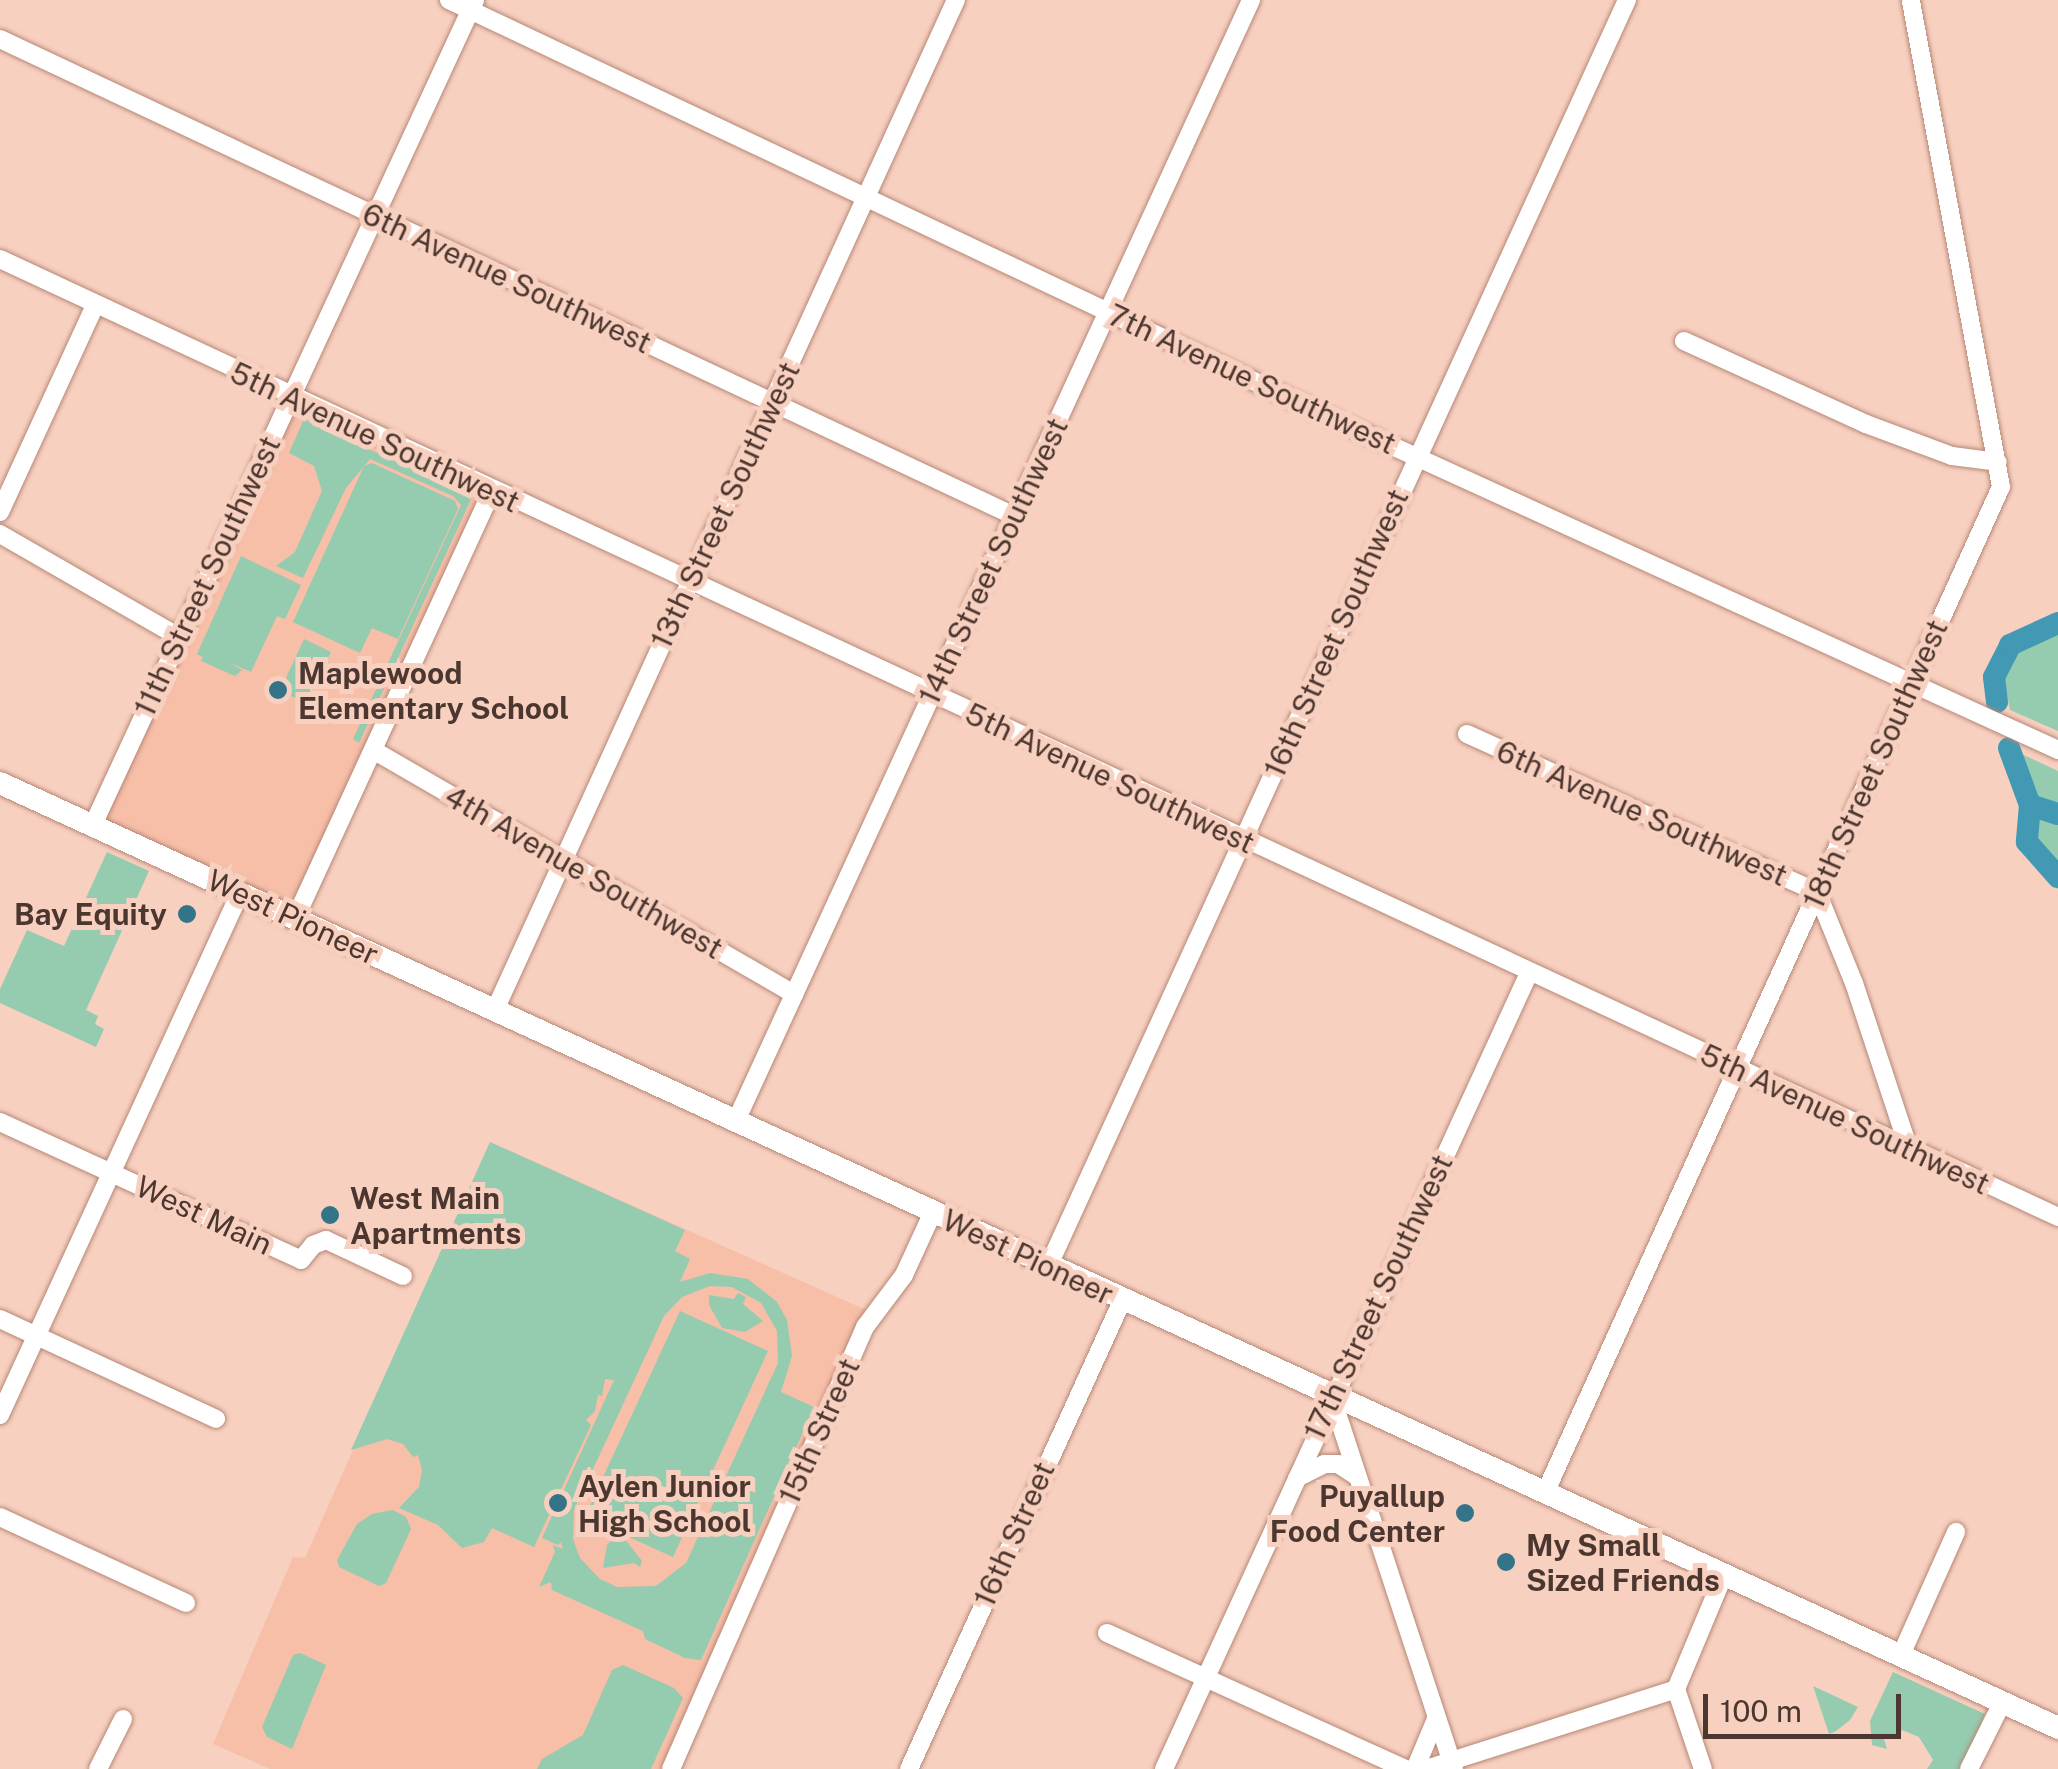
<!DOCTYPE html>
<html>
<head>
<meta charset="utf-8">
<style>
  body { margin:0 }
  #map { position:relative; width:2058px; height:1769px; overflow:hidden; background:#f8d0c0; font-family:"Public Sans",sans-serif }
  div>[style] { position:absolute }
  .built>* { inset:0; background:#f7bea8 }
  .green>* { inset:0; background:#95cbaf }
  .river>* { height:22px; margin:-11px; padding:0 11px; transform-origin:11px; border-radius:11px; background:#4199b4 }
  .roads { filter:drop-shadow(0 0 2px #b68775) drop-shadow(0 0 2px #b68775) }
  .minor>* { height:18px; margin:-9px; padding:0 9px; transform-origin:9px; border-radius:9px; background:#fff }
  .major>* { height:22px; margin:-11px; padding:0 11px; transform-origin:11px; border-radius:11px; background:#fff }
  .dots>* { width:28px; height:28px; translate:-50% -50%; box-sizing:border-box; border:5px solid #f8d0c0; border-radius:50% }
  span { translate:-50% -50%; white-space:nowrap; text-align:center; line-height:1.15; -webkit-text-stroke:10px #f8d0c0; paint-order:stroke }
  .street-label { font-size:30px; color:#4b372f }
  .poi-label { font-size:30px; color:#4b372f; font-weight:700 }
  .left { translate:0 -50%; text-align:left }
  .right { translate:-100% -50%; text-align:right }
  .scale { position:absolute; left:1703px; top:1694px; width:198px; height:45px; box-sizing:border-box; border:5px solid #4b372f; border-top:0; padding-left:12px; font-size:30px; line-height:35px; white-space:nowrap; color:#4b372f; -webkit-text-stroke:8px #f8d0c0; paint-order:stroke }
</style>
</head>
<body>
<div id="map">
  <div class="built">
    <div style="clip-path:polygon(290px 397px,492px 491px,295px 919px,93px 825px)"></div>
    <div style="clip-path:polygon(490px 1142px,873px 1313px,671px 1769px,270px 1769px,213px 1744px,293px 1557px,305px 1558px)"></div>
  </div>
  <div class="green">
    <div style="clip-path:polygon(304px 419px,472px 497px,359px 743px,353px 739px,461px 505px,453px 496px,370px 459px,346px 488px,303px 578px,276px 566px,295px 552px,322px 491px,314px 466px,289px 453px)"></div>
    <div style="clip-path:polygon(372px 463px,455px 501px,458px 509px,398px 639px,372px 628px,360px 653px,293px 622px,364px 466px)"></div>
    <div style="clip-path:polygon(241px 556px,301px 585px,285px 619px,277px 616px,251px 672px,230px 663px,242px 670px,235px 676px,201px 661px,203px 657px,197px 654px)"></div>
    <div style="clip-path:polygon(2058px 629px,2058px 731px,2010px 710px,2003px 674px,2014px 650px)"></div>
    <div style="clip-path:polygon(304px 639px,331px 652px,307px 703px,280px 691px)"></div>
    <div style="clip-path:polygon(2009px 748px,2058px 771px,2058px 877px,2027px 842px,2030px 804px)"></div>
    <div style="clip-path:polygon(107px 852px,149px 871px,86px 1010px,98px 1016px,95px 1024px,104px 1029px,96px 1047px,0 1003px,0 989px,27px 930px,64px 946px)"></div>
    <div style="clip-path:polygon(evenodd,490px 1142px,685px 1230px,675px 1251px,690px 1259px,680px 1282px,710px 1273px,748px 1279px,777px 1302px,787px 1320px,792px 1356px,781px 1392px,814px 1407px,701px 1660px,685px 1658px,645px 1639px,643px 1631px,552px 1590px,551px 1582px,539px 1587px,555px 1552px,553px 1545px,563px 1549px,561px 1542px,558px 1545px,542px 1538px,614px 1380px,605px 1379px,602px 1396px,598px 1395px,595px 1411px,586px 1420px,591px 1425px,534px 1547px,492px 1528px,484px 1542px,462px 1548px,438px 1525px,399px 1508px,419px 1487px,422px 1470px,418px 1455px,413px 1457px,403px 1444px,387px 1439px,351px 1450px,490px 1142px,710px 1286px,732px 1287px,761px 1303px,777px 1331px,778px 1363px,686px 1563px,656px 1586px,617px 1587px,600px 1579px,580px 1558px,573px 1539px,574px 1510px,664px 1316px,682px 1297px,710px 1286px)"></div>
    <div style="clip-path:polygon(738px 1293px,746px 1297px,743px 1304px,763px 1321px,745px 1332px,722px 1328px,709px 1305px,709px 1295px,734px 1299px)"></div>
    <div style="clip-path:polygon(680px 1311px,768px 1351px,673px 1557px,620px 1533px,642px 1561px,640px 1567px,634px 1563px,603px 1568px,607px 1545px,619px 1532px,585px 1516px)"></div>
    <div style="clip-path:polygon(393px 1510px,406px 1517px,411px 1529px,386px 1583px,379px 1586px,339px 1567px,337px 1560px,357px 1524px,372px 1514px)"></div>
    <div style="clip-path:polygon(300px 1653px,326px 1665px,292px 1749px,267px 1737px,262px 1727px,293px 1655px)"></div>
    <div style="clip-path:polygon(623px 1665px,674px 1688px,683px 1698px,651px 1769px,537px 1769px,542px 1759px,583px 1735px,612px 1670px)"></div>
    <div style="clip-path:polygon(1893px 1672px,1985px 1714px,1963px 1769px,1927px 1769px,1933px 1760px,1919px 1737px,1902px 1730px,1895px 1738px,1883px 1736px,1887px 1749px,1872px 1745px,1870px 1721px)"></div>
    <div style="clip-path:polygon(1813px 1686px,1858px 1707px,1850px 1720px,1836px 1731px,1829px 1734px)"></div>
  </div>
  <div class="river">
    <div style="left:1997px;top:702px;width:25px;rotate:-97deg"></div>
    <div style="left:1994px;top:677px;width:36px;rotate:-63deg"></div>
    <div style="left:2010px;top:645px;width:53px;rotate:-24.6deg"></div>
    <div style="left:2009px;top:748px;width:61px;rotate:69.8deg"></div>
    <div style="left:2030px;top:805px;width:37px;rotate:95deg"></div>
    <div style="left:2027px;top:842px;width:47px;rotate:48.5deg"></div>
    <div style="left:2030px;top:805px;width:29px;rotate:18deg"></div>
  </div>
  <div class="roads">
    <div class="minor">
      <div style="left:449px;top:0;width:1002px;rotate:25.34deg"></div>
      <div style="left:1355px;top:429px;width:773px;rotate:24.54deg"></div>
      <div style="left:0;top:39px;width:1121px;rotate:25.19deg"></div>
      <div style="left:0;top:259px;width:2270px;rotate:24.96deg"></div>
      <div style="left:1684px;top:341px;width:200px;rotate:24.5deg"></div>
      <div style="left:1866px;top:424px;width:92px;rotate:20.4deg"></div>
      <div style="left:1952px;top:456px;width:46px;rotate:7.4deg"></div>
      <div style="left:0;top:512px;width:228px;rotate:-65.3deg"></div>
      <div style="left:0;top:534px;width:207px;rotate:29.9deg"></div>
      <div style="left:1467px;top:734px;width:384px;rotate:24.3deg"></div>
      <div style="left:1817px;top:892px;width:98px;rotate:67.9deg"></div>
      <div style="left:1854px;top:983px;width:175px;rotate:71.7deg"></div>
      <div style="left:373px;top:750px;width:487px;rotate:30.1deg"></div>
      <div style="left:93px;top:825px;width:909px;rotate:-65.15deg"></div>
      <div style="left:295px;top:919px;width:471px;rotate:-65.3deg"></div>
      <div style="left:495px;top:1010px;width:1110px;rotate:-65.47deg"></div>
      <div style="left:0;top:1122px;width:331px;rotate:24.6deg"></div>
      <div style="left:301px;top:1260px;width:19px;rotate:-51deg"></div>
      <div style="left:313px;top:1245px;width:14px;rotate:-21deg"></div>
      <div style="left:326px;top:1240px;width:85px;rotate:25.1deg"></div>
      <div style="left:735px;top:1123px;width:1236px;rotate:-65.32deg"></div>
      <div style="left:1048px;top:1267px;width:1393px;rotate:-65.44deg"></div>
      <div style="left:0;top:1319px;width:238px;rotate:24.8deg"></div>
      <div style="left:1332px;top:1398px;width:391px;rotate:71.8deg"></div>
      <div style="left:0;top:1415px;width:575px;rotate:-65.31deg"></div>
      <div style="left:1297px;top:1478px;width:30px;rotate:-27deg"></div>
      <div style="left:1324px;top:1464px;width:14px"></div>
      <div style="left:1338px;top:1464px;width:20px;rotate:33deg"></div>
      <div style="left:1545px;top:1493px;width:1105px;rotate:-65.62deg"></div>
      <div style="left:2001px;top:487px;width:495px;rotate:-100.5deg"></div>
      <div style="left:0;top:1517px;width:205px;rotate:24.8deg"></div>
      <div style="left:1107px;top:1633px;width:328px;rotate:24.5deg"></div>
      <div style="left:1901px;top:1655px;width:135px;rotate:-65.9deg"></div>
      <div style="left:1676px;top:1689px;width:125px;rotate:-67.3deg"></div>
      <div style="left:1676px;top:1689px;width:84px;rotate:71.4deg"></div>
      <div style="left:98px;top:1769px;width:56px;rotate:-63.4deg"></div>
      <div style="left:671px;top:1769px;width:483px;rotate:-66.3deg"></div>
      <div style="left:865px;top:1327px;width:65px;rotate:-53.1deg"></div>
      <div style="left:904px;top:1275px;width:69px;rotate:-65.3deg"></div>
      <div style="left:909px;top:1769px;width:514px;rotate:-65.53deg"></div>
      <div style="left:1164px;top:1769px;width:876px;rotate:-65.37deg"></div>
      <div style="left:1415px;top:1769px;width:54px;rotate:-67.2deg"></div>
      <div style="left:1426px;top:1769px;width:262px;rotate:-17.7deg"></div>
      <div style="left:1969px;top:1769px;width:74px;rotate:-63.4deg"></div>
    </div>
    <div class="major">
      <div style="left:0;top:783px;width:2265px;rotate:24.66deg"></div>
    </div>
  </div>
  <div class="dots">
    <div style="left:278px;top:690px;background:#347488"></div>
    <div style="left:187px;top:914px;background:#347488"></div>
    <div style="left:330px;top:1215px;background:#347488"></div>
    <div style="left:558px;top:1503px;background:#347488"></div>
    <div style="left:1465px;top:1513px;background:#347488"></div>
    <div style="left:1506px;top:1562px;background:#347488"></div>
  </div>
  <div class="street-label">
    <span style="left:507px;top:278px;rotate:25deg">6th Avenue Southwest</span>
    <span style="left:1252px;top:379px;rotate:25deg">7th Avenue Southwest</span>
    <span style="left:375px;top:437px;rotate:25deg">5th Avenue Southwest</span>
    <span style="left:725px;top:505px;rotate:-65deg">13th Street Southwest</span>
    <span style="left:993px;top:561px;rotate:-65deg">14th Street Southwest</span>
    <span style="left:207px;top:576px;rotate:-65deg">11th Street Southwest</span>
    <span style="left:1336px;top:633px;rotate:-66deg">16th Street Southwest</span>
    <span style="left:1875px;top:764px;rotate:-66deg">18th Street Southwest</span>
    <span style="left:1110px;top:778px;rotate:25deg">5th Avenue Southwest</span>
    <span style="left:1642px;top:813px;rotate:24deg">6th Avenue Southwest</span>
    <span style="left:584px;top:872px;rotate:30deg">4th Avenue Southwest</span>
    <span style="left:293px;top:917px;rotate:25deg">West Pioneer</span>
    <span style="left:1845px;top:1119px;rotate:25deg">5th Avenue Southwest</span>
    <span style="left:204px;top:1215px;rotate:25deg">West Main</span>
    <span style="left:1028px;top:1257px;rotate:25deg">West Pioneer</span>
    <span style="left:1378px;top:1297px;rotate:-65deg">17th Street Southwest</span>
    <span style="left:819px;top:1431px;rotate:-66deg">15th Street</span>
    <span style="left:1014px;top:1534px;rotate:-66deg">16th Street</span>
  </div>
  <div class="poi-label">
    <span class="left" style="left:298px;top:690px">Maplewood<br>Elementary School</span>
    <span class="right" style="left:167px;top:914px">Bay Equity</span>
    <span class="left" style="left:350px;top:1215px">West Main<br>Apartments</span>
    <span class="left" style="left:578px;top:1503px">Aylen Junior<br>High School</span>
    <span class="right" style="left:1445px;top:1513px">Puyallup<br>Food Center</span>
    <span class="left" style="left:1526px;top:1562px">My Small<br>Sized Friends</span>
  </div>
  <div class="scale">100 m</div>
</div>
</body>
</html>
